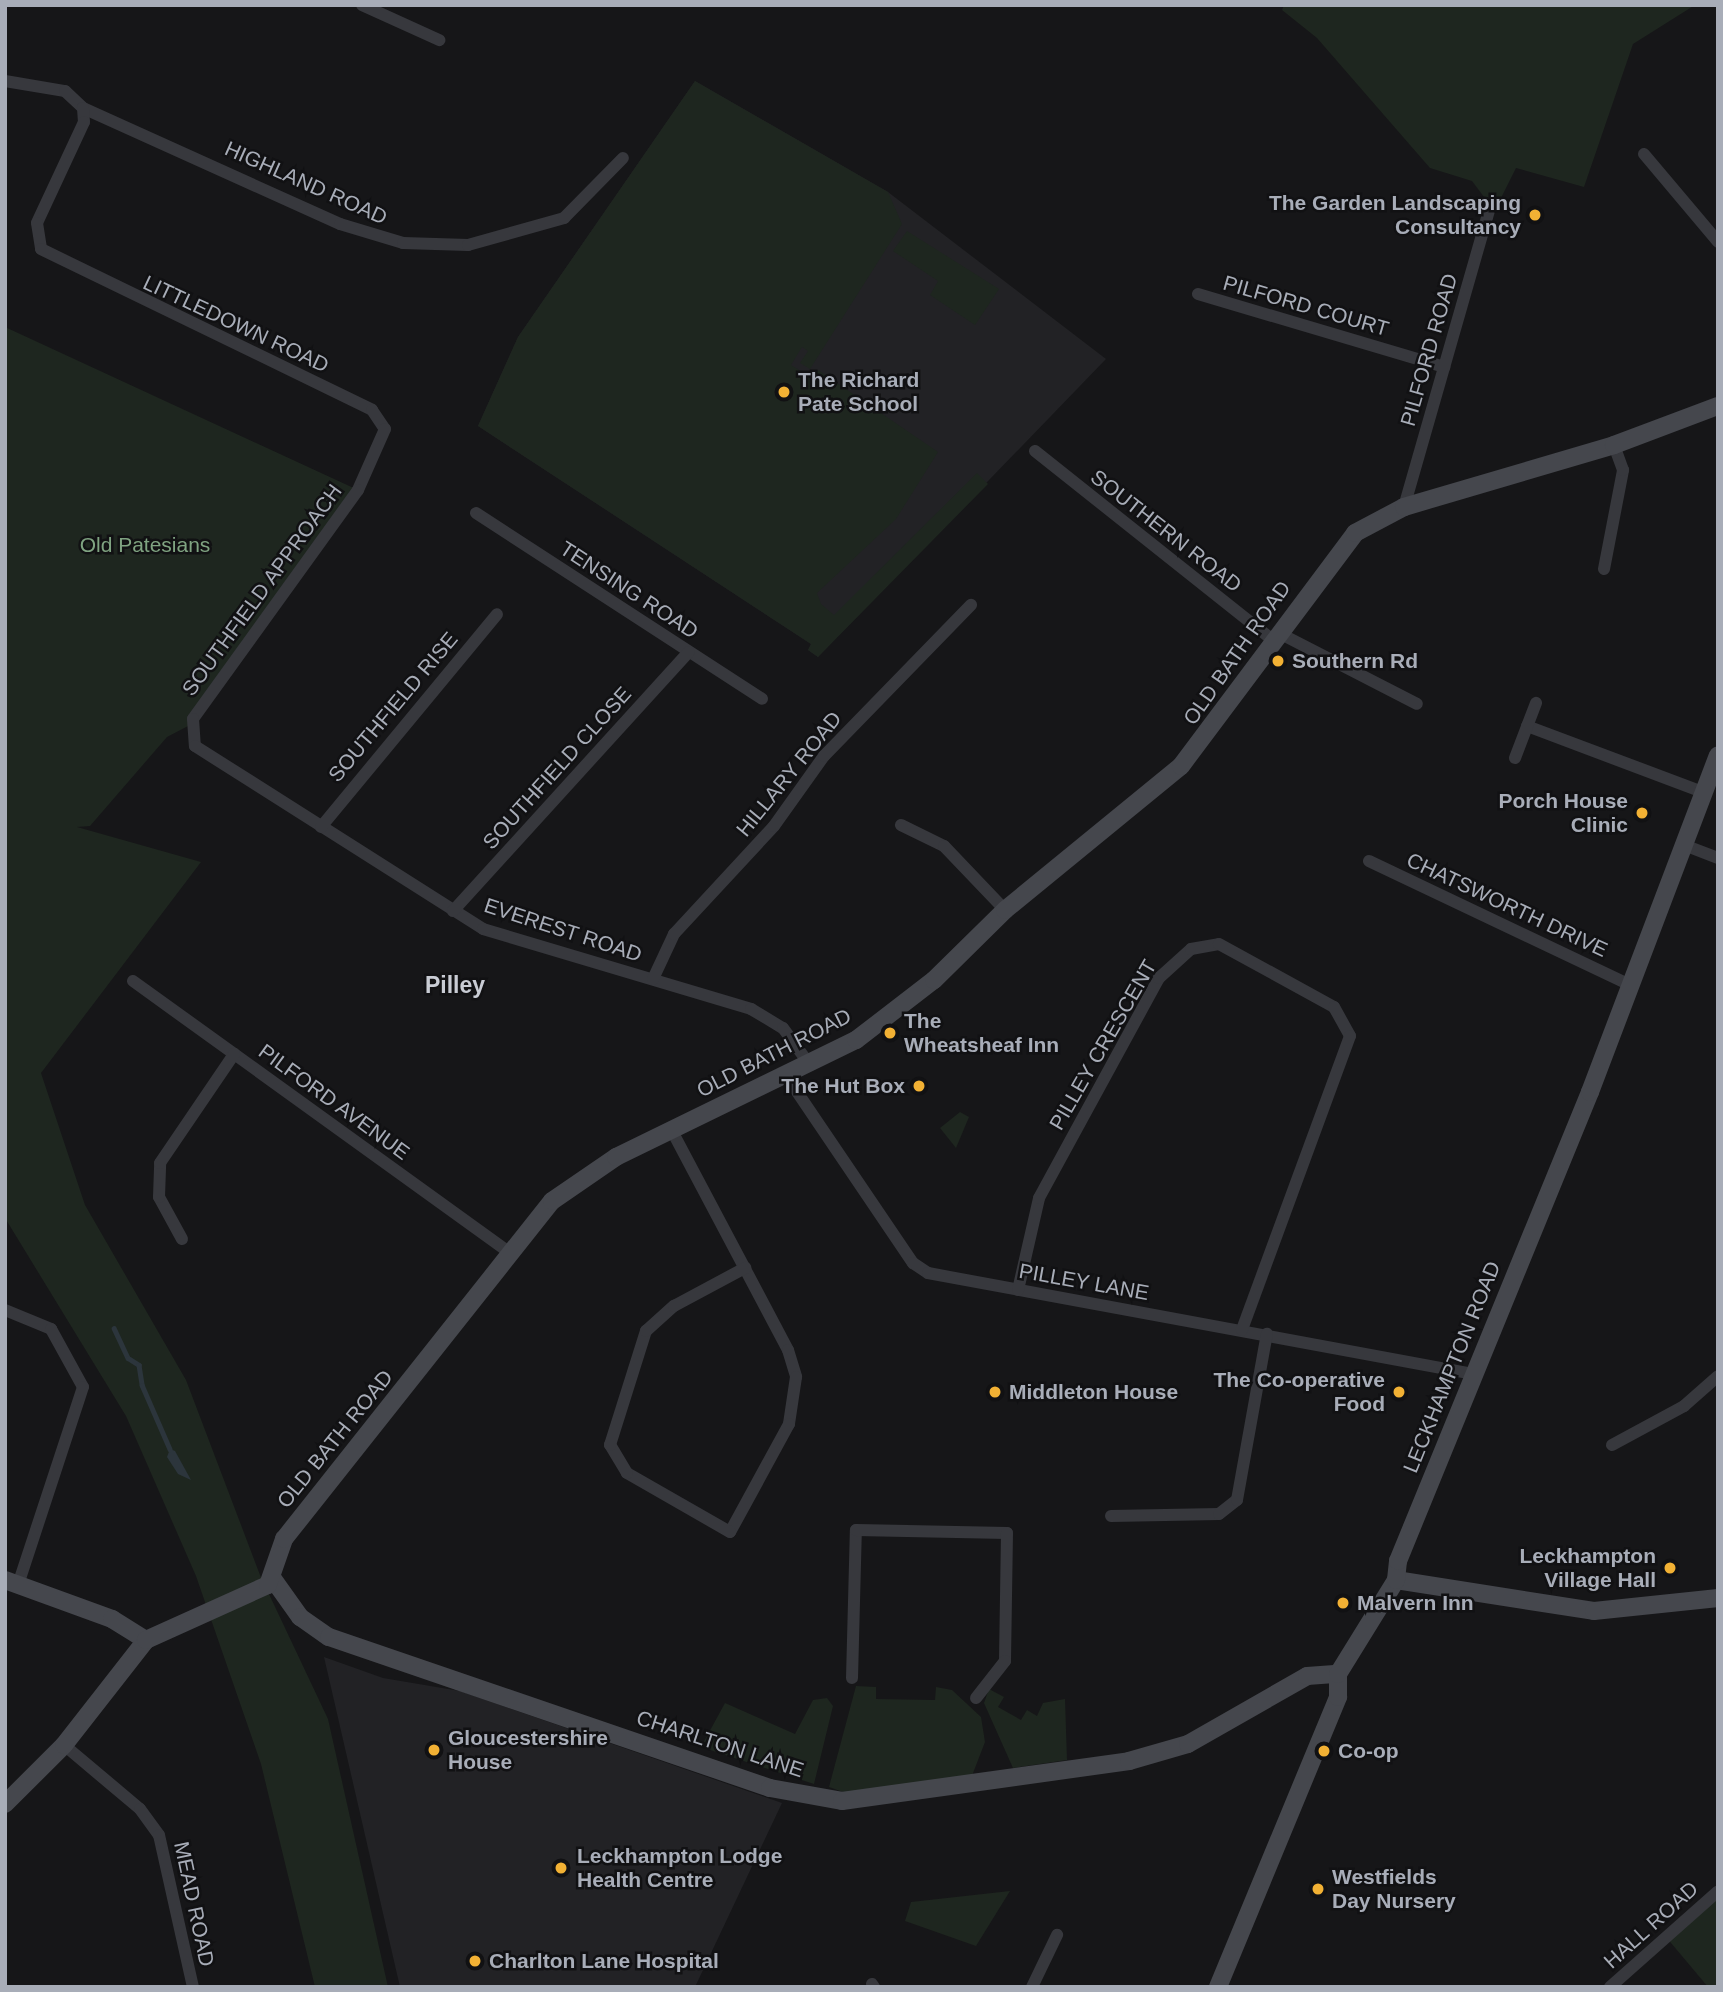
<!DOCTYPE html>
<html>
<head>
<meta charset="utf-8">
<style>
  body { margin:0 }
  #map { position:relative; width:1723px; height:1992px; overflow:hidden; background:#161618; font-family:Helvetica,sans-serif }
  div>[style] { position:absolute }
  .built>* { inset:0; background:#222225 }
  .green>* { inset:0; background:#1e261f }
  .water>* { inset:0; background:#2c353c }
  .stream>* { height:4.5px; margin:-2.25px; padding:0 2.25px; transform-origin:2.25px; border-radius:2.25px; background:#2c353c }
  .street>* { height:12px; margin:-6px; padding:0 6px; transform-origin:6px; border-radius:6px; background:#37383d }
  .secondary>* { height:18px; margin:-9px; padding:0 9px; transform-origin:9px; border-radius:9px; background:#45474d }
  .dots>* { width:19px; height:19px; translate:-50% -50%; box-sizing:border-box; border:4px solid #111113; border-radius:50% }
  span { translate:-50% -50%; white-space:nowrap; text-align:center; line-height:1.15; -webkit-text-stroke:5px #111113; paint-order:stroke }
  .street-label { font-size:21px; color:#a8adb8 }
  .poi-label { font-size:21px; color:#a8adb8; font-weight:700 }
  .right { translate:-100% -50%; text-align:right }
  .left { translate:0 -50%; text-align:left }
  .park-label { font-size:21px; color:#7fa381 }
  .neighbourhood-label { font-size:23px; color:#c9ccd4; font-weight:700 }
  .frame { position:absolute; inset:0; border:7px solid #a8adb8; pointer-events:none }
</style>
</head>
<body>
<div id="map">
  <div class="built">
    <div style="clip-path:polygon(695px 81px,888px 192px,1106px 359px,818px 657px,808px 650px,811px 644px,478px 426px,518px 337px)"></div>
    <div style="clip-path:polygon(324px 1657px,383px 1678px,460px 1691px,782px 1803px,695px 1987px,400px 1987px)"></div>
  </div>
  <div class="green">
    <div style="clip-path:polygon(1284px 5px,1695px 5px,1633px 44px,1584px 187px,1516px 168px,1501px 198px,1484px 197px,1472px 181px,1430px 168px,1317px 38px,1282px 10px)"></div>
    <div style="clip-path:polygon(695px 81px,888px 192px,902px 224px,810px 369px,800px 363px,808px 351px,802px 347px,791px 365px,812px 378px,818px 370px,938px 452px,896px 519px,817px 593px,821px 604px,834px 615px,977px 473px,988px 484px,818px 657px,808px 650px,811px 644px,478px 426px,518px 337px)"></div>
    <div style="clip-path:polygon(907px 231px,999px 289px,975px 325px,930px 295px,938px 281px,893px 251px)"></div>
    <div style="clip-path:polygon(5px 327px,358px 490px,190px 725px,167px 737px,90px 826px,77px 827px,201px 862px,41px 1073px,85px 1205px,186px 1380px,260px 1575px,328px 1719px,388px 1987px,315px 1987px,261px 1764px,196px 1576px,126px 1416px,5px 1218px)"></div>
    <div style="clip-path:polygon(960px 1112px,969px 1117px,956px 1148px,940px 1128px)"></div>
    <div style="clip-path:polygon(856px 1686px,876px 1687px,876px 1699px,935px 1700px,936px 1687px,952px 1690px,981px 1717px,985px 1742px,970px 1781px,857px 1797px,829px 1787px)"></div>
    <div style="clip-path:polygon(989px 1689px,1004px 1697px,998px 1707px,1021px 1720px,1027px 1710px,1037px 1716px,1043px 1703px,1065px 1699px,1067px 1760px,1013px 1768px,984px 1703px)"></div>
    <div style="clip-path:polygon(827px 1698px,833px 1706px,814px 1784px,701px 1747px,725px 1703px,795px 1734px,813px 1700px)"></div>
    <div style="clip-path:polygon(1010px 1891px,976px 1946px,905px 1921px,911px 1902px)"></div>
    <div style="clip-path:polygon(1718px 1891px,1718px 1987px,1708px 1987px,1666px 1937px)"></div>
  </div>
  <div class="water">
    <div style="clip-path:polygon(170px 1449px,175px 1451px,191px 1480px,178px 1474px,167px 1457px)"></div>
  </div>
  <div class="stream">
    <div style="left:114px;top:1328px;width:33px;rotate:65deg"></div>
    <div style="left:128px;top:1358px;width:13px;rotate:32deg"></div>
    <div style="left:139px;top:1365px;width:20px;rotate:81deg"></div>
    <div style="left:142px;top:1385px;width:70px;rotate:66.4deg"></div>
  </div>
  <div class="street">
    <div style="left:362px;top:5px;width:85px;rotate:24.4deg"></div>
    <div style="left:5px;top:81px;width:61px;rotate:9.5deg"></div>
    <div style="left:65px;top:91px;width:25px;rotate:43deg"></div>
    <div style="left:83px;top:108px;width:282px;rotate:24.3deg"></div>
    <div style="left:340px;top:224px;width:66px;rotate:16.8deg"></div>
    <div style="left:403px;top:243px;width:65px;rotate:1.8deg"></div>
    <div style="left:468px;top:245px;width:100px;rotate:-15.7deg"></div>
    <div style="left:564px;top:218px;width:84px;rotate:-45.5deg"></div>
    <div style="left:83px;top:108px;width:14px;rotate:86deg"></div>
    <div style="left:84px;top:122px;width:111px;rotate:115deg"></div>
    <div style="left:37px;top:223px;width:26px;rotate:81deg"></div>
    <div style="left:41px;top:249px;width:368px;rotate:25.9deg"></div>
    <div style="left:372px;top:410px;width:23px;rotate:56deg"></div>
    <div style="left:385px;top:429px;width:67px;rotate:113.9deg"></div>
    <div style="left:358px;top:490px;width:282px;rotate:125.8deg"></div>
    <div style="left:193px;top:719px;width:27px;rotate:86deg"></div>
    <div style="left:195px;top:746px;width:341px;rotate:32.4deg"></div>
    <div style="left:483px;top:929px;width:280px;rotate:16.6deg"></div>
    <div style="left:751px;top:1009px;width:37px;rotate:31deg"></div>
    <div style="left:783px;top:1028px;width:46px;rotate:53.9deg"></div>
    <div style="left:1644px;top:154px;width:115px;rotate:49.9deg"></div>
    <div style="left:1198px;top:294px;width:257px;rotate:16.5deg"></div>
    <div style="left:1035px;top:451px;width:305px;rotate:38.5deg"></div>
    <div style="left:1404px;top:507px;width:316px;rotate:-74deg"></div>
    <div style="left:476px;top:513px;width:341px;rotate:33deg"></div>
    <div style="left:1604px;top:569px;width:101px;rotate:-79.1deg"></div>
    <div style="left:1623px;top:470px;width:27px;rotate:-110deg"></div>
    <div style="left:1279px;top:633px;width:155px;rotate:27.2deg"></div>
    <div style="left:1527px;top:726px;width:190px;rotate:20.6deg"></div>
    <div style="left:1515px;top:758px;width:59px;rotate:-69.1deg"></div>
    <div style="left:901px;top:825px;width:48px;rotate:26deg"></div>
    <div style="left:944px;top:846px;width:88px;rotate:46.4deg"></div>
    <div style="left:321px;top:827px;width:276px;rotate:-50.4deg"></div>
    <div style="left:1684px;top:845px;width:36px;rotate:21deg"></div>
    <div style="left:1369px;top:861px;width:287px;rotate:25.4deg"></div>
    <div style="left:453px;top:911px;width:350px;rotate:-47.7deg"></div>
    <div style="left:653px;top:979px;width:50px;rotate:-65deg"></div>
    <div style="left:674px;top:934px;width:147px;rotate:-47.2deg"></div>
    <div style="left:774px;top:826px;width:86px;rotate:-54.5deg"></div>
    <div style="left:824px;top:756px;width:211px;rotate:-45.8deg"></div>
    <div style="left:133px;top:981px;width:466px;rotate:35.8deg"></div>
    <div style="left:787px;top:1077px;width:225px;rotate:55.9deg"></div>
    <div style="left:913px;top:1263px;width:18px;rotate:34deg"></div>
    <div style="left:928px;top:1273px;width:554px;rotate:10.5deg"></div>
    <div style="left:671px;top:1129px;width:250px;rotate:62.1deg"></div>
    <div style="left:788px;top:1350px;width:28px;rotate:73deg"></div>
    <div style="left:796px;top:1377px;width:48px;rotate:98.5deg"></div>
    <div style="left:789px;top:1424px;width:123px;rotate:118.6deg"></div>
    <div style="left:730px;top:1532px;width:119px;rotate:-150.2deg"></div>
    <div style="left:627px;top:1473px;width:33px;rotate:-121deg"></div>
    <div style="left:610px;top:1445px;width:120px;rotate:-72.5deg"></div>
    <div style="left:646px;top:1331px;width:38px;rotate:-42deg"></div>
    <div style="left:674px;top:1306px;width:81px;rotate:-28.2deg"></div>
    <div style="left:182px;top:1239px;width:48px;rotate:-118.7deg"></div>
    <div style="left:159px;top:1197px;width:34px;rotate:-88deg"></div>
    <div style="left:160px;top:1163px;width:132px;rotate:-55.8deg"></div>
    <div style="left:1018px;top:1290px;width:94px;rotate:-77.1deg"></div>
    <div style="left:1039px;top:1198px;width:251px;rotate:-61.4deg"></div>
    <div style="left:1159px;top:978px;width:43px;rotate:-42.2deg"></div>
    <div style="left:1191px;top:949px;width:28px;rotate:-10deg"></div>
    <div style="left:1219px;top:944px;width:131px;rotate:28.7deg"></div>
    <div style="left:1334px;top:1007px;width:33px;rotate:61deg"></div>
    <div style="left:1350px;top:1036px;width:313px;rotate:110.2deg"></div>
    <div style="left:5px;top:1310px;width:50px;rotate:22.4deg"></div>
    <div style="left:51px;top:1329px;width:66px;rotate:61.1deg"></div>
    <div style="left:83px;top:1387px;width:208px;rotate:108.2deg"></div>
    <div style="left:1612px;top:1445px;width:82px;rotate:-28.4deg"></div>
    <div style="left:1684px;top:1406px;width:45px;rotate:-41.4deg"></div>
    <div style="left:1111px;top:1516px;width:108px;rotate:-1.1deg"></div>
    <div style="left:1219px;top:1514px;width:23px;rotate:-38deg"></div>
    <div style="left:1237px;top:1500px;width:169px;rotate:-79.8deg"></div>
    <div style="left:852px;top:1678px;width:148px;rotate:-88.5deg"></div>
    <div style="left:856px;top:1530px;width:151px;rotate:1.1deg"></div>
    <div style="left:1007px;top:1533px;width:128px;rotate:90.9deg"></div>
    <div style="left:1005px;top:1661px;width:47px;rotate:128.1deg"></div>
    <div style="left:64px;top:1745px;width:99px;rotate:40.1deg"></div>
    <div style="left:140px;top:1809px;width:32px;rotate:54deg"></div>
    <div style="left:159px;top:1835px;width:156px;rotate:77.4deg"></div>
    <div style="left:872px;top:1984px;width:4px;rotate:56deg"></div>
    <div style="left:1032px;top:1987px;width:58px;rotate:-64.3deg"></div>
    <div style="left:1610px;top:1987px;width:144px;rotate:-41.6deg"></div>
  </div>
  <div class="secondary">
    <div style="left:273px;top:1579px;width:47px;rotate:54.6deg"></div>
    <div style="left:300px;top:1617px;width:35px;rotate:35deg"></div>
    <div style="left:329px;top:1637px;width:466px;rotate:18.9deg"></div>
    <div style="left:770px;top:1788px;width:73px;rotate:10.2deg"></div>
    <div style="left:842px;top:1801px;width:290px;rotate:-7.9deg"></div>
    <div style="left:1129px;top:1761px;width:61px;rotate:-16.1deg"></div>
    <div style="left:1188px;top:1744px;width:137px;rotate:-29.7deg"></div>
    <div style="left:1307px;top:1676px;width:31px;rotate:-4deg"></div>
    <div style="left:5px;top:1580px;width:114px;rotate:20deg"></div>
    <div style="left:112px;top:1619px;width:40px;rotate:32deg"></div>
    <div style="left:1396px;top:1580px;width:200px;rotate:8.9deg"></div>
    <div style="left:1594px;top:1611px;width:125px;rotate:-6deg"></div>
    <div style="left:5px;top:1804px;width:83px;rotate:-45deg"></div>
    <div style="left:64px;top:1745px;width:133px;rotate:-52deg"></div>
    <div style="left:146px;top:1640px;width:134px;rotate:-24.3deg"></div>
    <div style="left:268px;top:1585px;width:49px;rotate:-70.8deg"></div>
    <div style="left:284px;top:1539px;width:431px;rotate:-51.6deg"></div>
    <div style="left:552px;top:1201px;width:78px;rotate:-34.5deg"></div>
    <div style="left:616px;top:1157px;width:267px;rotate:-26deg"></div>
    <div style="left:856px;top:1040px;width:98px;rotate:-37.6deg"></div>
    <div style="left:934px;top:980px;width:100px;rotate:-44.6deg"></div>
    <div style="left:1005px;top:910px;width:227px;rotate:-39.3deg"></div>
    <div style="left:1181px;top:766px;width:291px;rotate:-53.2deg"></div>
    <div style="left:1355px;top:533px;width:55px;rotate:-28deg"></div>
    <div style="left:1404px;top:507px;width:219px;rotate:-16.4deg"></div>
    <div style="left:1614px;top:445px;width:111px;rotate:-20.6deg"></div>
    <div style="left:1218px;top:1987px;width:314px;rotate:-67.5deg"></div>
    <div style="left:1338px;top:1697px;width:23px;rotate:-90deg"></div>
    <div style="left:1338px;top:1674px;width:110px;rotate:-58.3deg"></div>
    <div style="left:1396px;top:1580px;width:19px;rotate:-84deg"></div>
    <div style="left:1398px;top:1561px;width:507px;rotate:-67.74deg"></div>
    <div style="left:1590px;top:1092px;width:360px;rotate:-69.2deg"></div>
  </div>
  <div class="dots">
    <div style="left:1535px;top:215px;background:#f2b134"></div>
    <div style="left:784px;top:392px;background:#f2b134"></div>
    <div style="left:1278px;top:661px;background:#f2b134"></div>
    <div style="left:1642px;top:813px;background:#f2b134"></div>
    <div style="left:890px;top:1033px;background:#f2b134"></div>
    <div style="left:919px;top:1086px;background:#f2b134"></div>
    <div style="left:995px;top:1392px;background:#f2b134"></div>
    <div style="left:1399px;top:1392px;background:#f2b134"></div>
    <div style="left:1670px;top:1568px;background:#f2b134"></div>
    <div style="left:1343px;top:1603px;background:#f2b134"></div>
    <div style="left:434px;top:1750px;background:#f2b134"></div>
    <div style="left:1324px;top:1751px;background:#f2b134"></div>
    <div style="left:561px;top:1868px;background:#f2b134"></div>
    <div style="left:1318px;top:1889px;background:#f2b134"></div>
    <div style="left:475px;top:1961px;background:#f2b134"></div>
  </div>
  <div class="street-label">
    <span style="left:306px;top:183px;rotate:24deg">HIGHLAND ROAD</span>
    <span style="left:1306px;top:306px;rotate:16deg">PILFORD COURT</span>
    <span style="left:236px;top:324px;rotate:25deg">LITTLEDOWN ROAD</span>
    <span style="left:1429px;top:350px;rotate:-74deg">PILFORD ROAD</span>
    <span style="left:1166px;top:531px;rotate:38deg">SOUTHERN ROAD</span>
    <span style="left:262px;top:590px;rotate:-54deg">SOUTHFIELD APPROACH</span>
    <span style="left:629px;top:590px;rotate:33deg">TENSING ROAD</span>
    <span style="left:1237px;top:653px;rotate:-55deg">OLD BATH ROAD</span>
    <span style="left:393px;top:707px;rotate:-50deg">SOUTHFIELD RISE</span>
    <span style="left:557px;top:768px;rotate:-48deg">SOUTHFIELD CLOSE</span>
    <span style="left:789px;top:774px;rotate:-51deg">HILLARY ROAD</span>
    <span style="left:1507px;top:905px;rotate:25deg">CHATSWORTH DRIVE</span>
    <span style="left:563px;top:930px;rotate:18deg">EVEREST ROAD</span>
    <span style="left:1103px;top:1045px;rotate:-60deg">PILLEY CRESCENT</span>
    <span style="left:774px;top:1053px;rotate:-27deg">OLD BATH ROAD</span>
    <span style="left:334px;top:1102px;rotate:36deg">PILFORD AVENUE</span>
    <span style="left:1084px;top:1282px;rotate:10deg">PILLEY LANE</span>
    <span style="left:1452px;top:1367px;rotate:-68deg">LECKHAMPTON ROAD</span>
    <span style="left:335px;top:1439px;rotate:-51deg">OLD BATH ROAD</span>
    <span style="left:720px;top:1744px;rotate:18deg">CHARLTON LANE</span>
    <span style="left:194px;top:1904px;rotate:78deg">MEAD ROAD</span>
    <span style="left:1651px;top:1925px;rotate:-42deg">HALL ROAD</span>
  </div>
  <div class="poi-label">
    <span class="right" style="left:1521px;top:215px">The Garden Landscaping<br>Consultancy</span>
    <span class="left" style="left:798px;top:392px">The Richard<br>Pate School</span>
    <span class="left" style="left:1292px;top:661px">Southern Rd</span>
    <span class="right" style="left:1628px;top:813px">Porch House<br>Clinic</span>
    <span class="left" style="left:904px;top:1033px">The<br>Wheatsheaf Inn</span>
    <span class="right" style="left:905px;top:1086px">The Hut Box</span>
    <span class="right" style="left:1385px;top:1392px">The Co-operative<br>Food</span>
    <span class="left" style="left:1009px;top:1392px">Middleton House</span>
    <span class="right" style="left:1656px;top:1568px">Leckhampton<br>Village Hall</span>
    <span class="left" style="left:1357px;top:1603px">Malvern Inn</span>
    <span class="left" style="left:448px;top:1750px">Gloucestershire<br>House</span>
    <span class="left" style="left:1338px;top:1751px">Co-op</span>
    <span class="left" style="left:577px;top:1868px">Leckhampton Lodge<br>Health Centre</span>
    <span class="left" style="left:1332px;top:1889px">Westfields<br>Day Nursery</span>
    <span class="left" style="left:489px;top:1961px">Charlton Lane Hospital</span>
  </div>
  <div class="park-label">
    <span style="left:145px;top:545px">Old Patesians</span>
  </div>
  <div class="neighbourhood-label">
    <span style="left:455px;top:985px">Pilley</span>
  </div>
  <div class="frame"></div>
</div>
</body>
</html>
